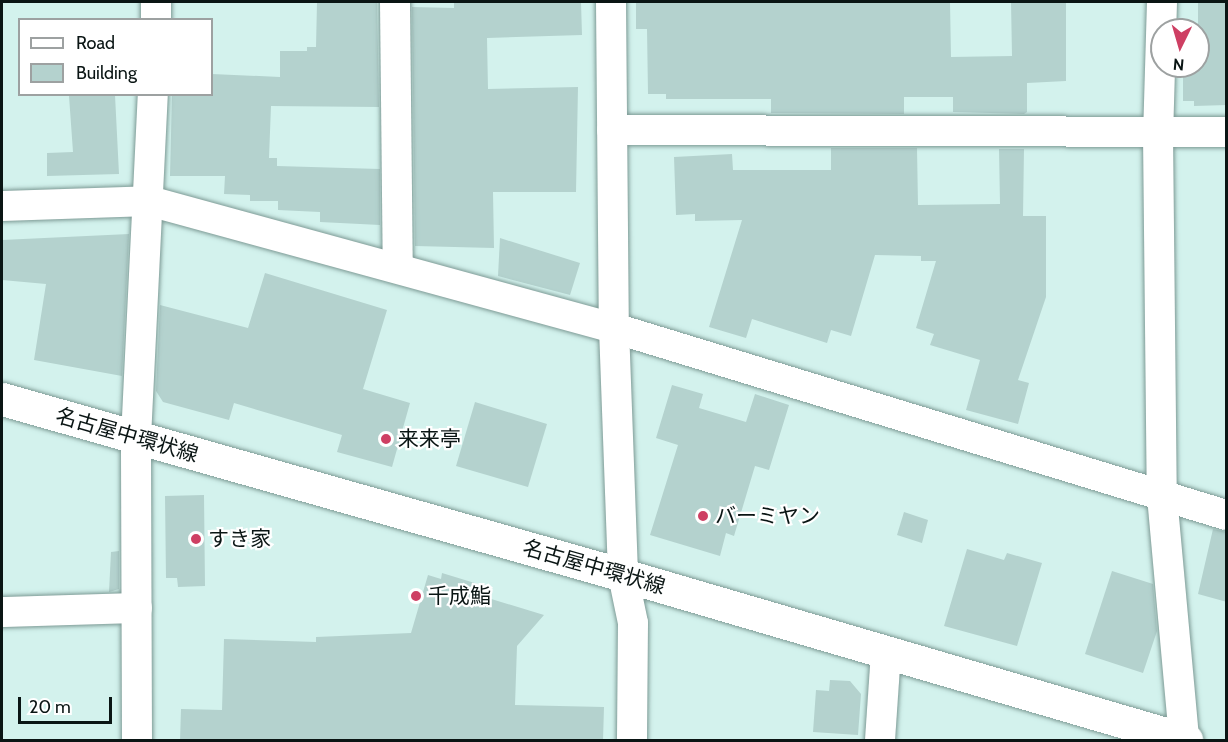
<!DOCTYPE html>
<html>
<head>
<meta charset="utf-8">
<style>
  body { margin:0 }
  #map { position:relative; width:1228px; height:742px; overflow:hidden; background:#d3f2ed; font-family:Cabin,"Noto Sans JP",sans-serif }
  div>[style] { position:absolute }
  .building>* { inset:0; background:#b4d2ce }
  .roads { filter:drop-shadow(0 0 2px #7d9a95) drop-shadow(0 0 2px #7d9a95) }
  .minor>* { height:30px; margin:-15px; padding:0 15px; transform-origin:15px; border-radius:15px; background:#fff }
  .primary>* { height:33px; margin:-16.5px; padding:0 16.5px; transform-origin:16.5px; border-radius:16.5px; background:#fff }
  .dots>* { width:16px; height:16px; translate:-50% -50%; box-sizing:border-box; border:3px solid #fff; border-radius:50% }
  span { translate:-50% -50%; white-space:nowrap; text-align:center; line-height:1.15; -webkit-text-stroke:4.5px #fff; paint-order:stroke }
  .street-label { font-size:21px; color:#0a1514 }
  .poi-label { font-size:21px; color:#0a1514 }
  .left { translate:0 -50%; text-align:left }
  .frame { position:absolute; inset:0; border:3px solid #0a1514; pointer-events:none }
  .legend { position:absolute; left:18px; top:18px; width:195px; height:78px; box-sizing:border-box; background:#fff; border:2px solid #9da1a1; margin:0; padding:8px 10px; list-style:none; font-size:18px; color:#0a1514 }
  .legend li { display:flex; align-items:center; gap:12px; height:30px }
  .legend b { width:30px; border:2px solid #9da1a1 }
  .north { position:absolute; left:1150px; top:18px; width:60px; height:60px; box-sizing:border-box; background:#fff; border:2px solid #9da1a1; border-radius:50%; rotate:185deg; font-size:16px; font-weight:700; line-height:24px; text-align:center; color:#0a1514 }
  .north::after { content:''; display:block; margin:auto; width:21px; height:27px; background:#ce3f63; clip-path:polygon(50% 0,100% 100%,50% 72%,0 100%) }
  .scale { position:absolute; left:18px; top:697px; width:94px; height:27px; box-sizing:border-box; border:3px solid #0a1514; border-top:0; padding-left:8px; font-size:18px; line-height:21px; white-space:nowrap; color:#0a1514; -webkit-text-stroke:4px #fff; paint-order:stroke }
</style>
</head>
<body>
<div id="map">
  <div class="building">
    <div style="clip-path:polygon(317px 2px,377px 2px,379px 107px,271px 106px,269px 158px,277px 158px,277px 166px,380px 169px,380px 225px,320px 222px,320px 212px,278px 210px,278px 201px,250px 201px,250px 195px,224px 194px,225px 176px,170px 176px,172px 94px,212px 94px,212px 74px,280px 77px,280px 51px,307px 51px,307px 47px,316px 47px)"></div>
    <div style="clip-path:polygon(454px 2px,581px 2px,582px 35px,487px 38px,488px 89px,578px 87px,576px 192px,493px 192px,494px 248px,415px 246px,412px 7px,454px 8px)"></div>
    <div style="clip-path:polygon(636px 2px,950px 2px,951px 57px,1012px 56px,1011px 2px,1066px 2px,1066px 81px,1027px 83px,1027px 112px,1024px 114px,953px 112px,953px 97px,904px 97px,904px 114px,771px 113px,771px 99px,666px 99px,666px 94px,648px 94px,647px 29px,636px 29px)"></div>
    <div style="clip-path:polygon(1198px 2px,1227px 2px,1227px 105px,1194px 106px,1194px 101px,1183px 101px,1183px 66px,1198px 66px)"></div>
    <div style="clip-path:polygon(115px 95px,119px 174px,47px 176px,47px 153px,73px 152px,69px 96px)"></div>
    <div style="clip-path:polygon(831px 148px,917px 148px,918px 205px,1000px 204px,999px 149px,1024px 149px,1023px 216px,1046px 216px,1046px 297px,1018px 380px,1029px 383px,1018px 424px,966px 410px,980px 360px,930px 345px,934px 334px,916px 328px,936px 261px,921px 261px,921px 256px,875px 255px,851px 336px,831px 330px,827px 343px,752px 319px,746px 338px,709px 327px,742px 220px,695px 221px,695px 214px,676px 215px,674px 157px,732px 154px,733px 170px,831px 170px)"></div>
    <div style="clip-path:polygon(129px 234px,122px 376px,34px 360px,46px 284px,2px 280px,2px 240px)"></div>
    <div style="clip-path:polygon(500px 238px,580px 263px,570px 295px,498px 276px)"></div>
    <div style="clip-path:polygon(265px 273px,387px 310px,363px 389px,410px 403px,392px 467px,337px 452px,342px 435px,234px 403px,229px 420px,163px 402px,156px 391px,160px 305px,248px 328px)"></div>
    <div style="clip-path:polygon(672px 385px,703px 394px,699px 408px,746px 422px,755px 394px,789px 405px,769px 470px,755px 466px,734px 536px,726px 533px,720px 556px,650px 535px,678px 445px,656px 438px)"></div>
    <div style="clip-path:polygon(475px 402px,547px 424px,528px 487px,456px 466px)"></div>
    <div style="clip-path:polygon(204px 495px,205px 586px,178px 587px,177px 578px,166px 578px,165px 496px)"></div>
    <div style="clip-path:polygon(904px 512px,928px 520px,922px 543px,897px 535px)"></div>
    <div style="clip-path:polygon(1213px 529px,1227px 532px,1227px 602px,1198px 594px)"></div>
    <div style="clip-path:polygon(967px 549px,1004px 560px,1007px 553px,1042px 563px,1017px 646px,944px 626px)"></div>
    <div style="clip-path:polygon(119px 551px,119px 589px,109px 592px,111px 552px)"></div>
    <div style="clip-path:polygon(1112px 571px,1153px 584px,1157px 631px,1143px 673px,1085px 654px)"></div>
    <div style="clip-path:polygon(442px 573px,478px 584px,475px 594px,544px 615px,517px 646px,515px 705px,604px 707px,603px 741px,180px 741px,181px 709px,222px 710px,224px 639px,316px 642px,316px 637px,411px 633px,428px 575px,441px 579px)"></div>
    <div style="clip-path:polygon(830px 680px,850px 681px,861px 694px,858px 735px,813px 732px,816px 690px,829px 691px)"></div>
  </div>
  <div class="roads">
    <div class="minor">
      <div style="left:395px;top:2px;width:266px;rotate:89.4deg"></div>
      <div style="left:611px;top:2px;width:326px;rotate:89.5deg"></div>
      <div style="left:614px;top:328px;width:247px;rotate:87.9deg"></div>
      <div style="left:623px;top:575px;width:49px;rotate:78.2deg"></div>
      <div style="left:633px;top:623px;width:117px;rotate:90.5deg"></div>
      <div style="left:1162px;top:2px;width:132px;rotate:91.7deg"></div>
      <div style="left:1158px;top:134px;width:362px;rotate:89.4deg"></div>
      <div style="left:1162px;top:496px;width:245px;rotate:84.8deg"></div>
      <div style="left:156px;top:20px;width:18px;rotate:-90deg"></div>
      <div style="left:612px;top:130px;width:614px;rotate:0.19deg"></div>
      <div style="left:2px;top:206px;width:147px;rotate:-1.9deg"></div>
      <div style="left:149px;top:201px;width:482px;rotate:15.3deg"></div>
      <div style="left:614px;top:328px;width:640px;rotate:16.99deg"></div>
      <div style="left:2px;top:612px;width:135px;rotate:-1.7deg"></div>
      <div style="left:137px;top:740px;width:302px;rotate:-90.2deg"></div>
      <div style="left:136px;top:438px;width:344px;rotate:-87.2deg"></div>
      <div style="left:880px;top:740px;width:88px;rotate:-86.1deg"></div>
    </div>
    <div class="primary">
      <div style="left:2px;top:399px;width:645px;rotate:15.82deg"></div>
      <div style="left:623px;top:575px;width:587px;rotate:16.33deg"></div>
    </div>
  </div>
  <div class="dots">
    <div style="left:386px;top:439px;background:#ce3f63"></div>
    <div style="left:703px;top:516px;background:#ce3f63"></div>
    <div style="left:196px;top:539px;background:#ce3f63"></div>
    <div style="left:416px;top:596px;background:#ce3f63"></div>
  </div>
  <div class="street-label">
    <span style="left:127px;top:435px;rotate:16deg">名古屋中環状線</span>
    <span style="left:594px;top:567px;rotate:16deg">名古屋中環状線</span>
  </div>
  <div class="poi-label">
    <span class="left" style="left:398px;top:439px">来来亭</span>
    <span class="left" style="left:715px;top:516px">バーミヤン</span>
    <span class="left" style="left:208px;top:539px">すき家</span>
    <span class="left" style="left:428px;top:596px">千成鮨</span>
  </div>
  <div class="frame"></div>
  <ul class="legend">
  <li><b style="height:8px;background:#fff"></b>Road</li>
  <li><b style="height:16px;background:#b4d2ce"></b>Building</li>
  </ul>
  <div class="north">N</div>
  <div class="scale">20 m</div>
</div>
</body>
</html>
